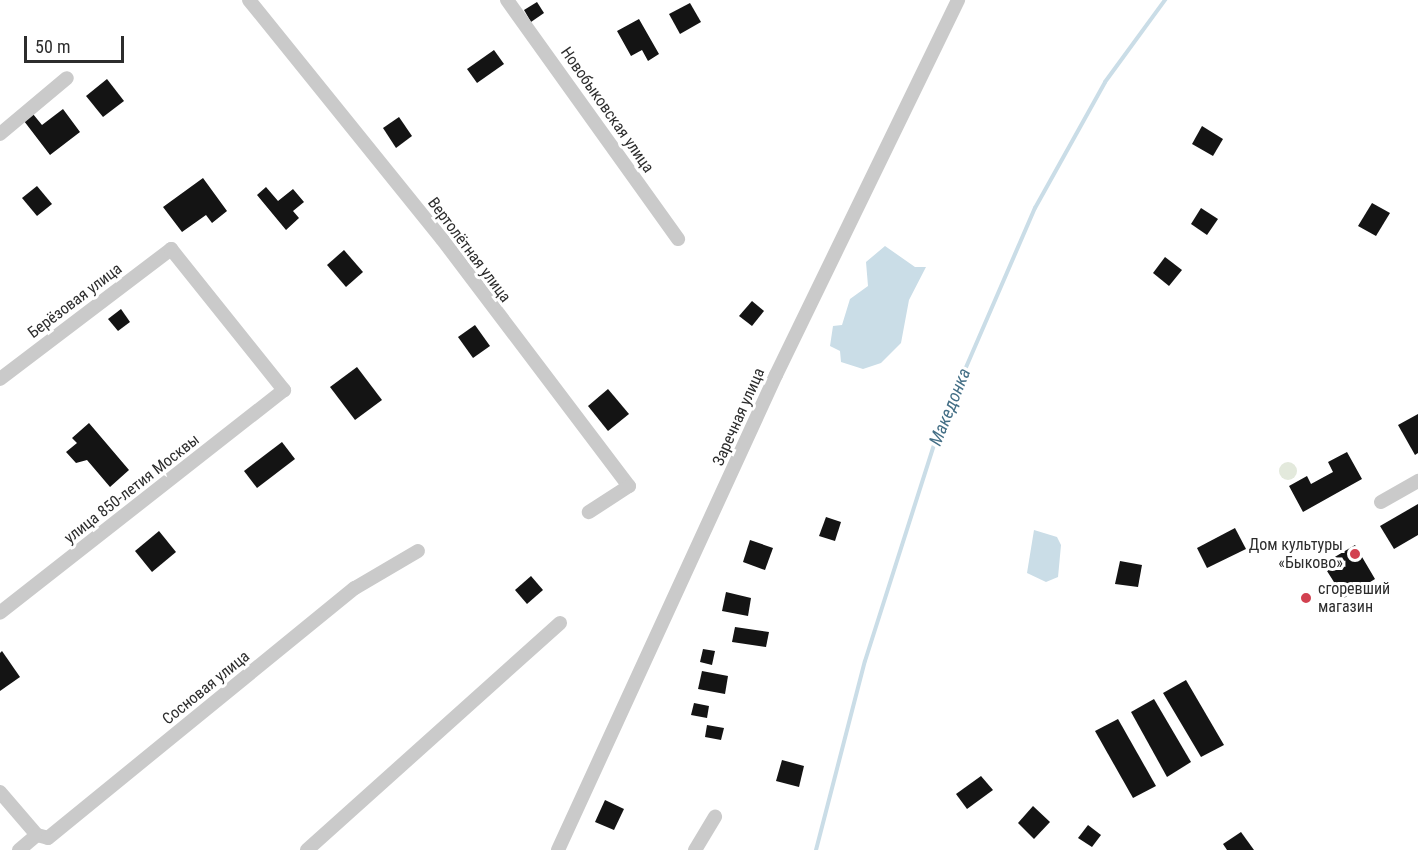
<!DOCTYPE html>
<html>
<head>
<meta charset="utf-8">
<style>
  body { margin:0 }
  #map { position:relative; width:1418px; height:850px; overflow:hidden; background:#fff; font-family:"Roboto Condensed",sans-serif }
  div>[style] { position:absolute }
  .green>* { inset:0; background:#e3e9dc }
  .round { border-radius:50% }
  .water>* { inset:0; background:#cadde7 }
  .stream>* { height:4px; margin:-2px; padding:0 2px; transform-origin:2px; border-radius:2px; background:#cadde7 }
  .building>* { inset:0; background:#141414 }
  .street>* { height:14px; margin:-7px; padding:0 7px; transform-origin:7px; border-radius:7px; background:#cacaca }
  .dots>* { width:16px; height:16px; translate:-50% -50%; box-sizing:border-box; border:3px solid #fff; border-radius:50% }
  span { translate:-50% -50%; white-space:nowrap; text-align:center; line-height:1.15; -webkit-text-stroke:6px #fff; paint-order:stroke }
  .street-label { font-size:16px; color:#2d2d2d }
  .poi-label { font-size:16px; color:#2d2d2d }
  .right { translate:-100% -50%; text-align:right }
  .left { translate:0 -50%; text-align:left }
  .water-label { font-size:18px; color:#446f86; font-style:italic }
  .scale { position:absolute; left:24px; top:36px; width:100px; height:27px; box-sizing:border-box; border:3px solid #2d2d2d; border-top:0; padding-left:8px; font-size:18px; line-height:21px; white-space:nowrap; color:#2d2d2d; -webkit-text-stroke:4px #fff; paint-order:stroke }
</style>
</head>
<body>
<div id="map">
  <div class="green">
    <div class="round" style="left:1279px;top:462px;width:18px;height:18px"></div>
  </div>
  <div class="water">
    <div style="clip-path:polygon(885px 246px,915px 267px,926px 267px,909px 300px,901px 343px,881px 363px,863px 369px,841px 362px,840px 351px,830px 346px,833px 326px,842px 325px,850px 299px,868px 286px,866px 262px)"></div>
    <div style="clip-path:polygon(1034px 530px,1057px 537px,1061px 545px,1058px 577px,1046px 582px,1027px 573px)"></div>
  </div>
  <div class="stream">
    <div style="left:816px;top:850px;width:195px;rotate:-75.5deg"></div>
    <div style="left:865px;top:661px;width:240px;rotate:-72.3deg"></div>
    <div style="left:938px;top:432px;width:244px;rotate:-66.6deg"></div>
    <div style="left:1035px;top:208px;width:144px;rotate:-60.9deg"></div>
    <div style="left:1105px;top:82px;width:102px;rotate:-53.8deg"></div>
  </div>
  <div class="building">
    <div style="clip-path:polygon(537px 2px,544px 13px,531px 22px,524px 10px)"></div>
    <div style="clip-path:polygon(690px 3px,701px 22px,680px 34px,669px 14px)"></div>
    <div style="clip-path:polygon(639px 19px,659px 54px,648px 61px,642px 50px,631px 56px,617px 31px)"></div>
    <div style="clip-path:polygon(494px 50px,504px 64px,477px 83px,467px 69px)"></div>
    <div style="clip-path:polygon(107px 79px,124px 101px,103px 117px,86px 96px)"></div>
    <div style="clip-path:polygon(63px 109px,80px 132px,50px 155px,24px 121px,33px 114px,42px 125px)"></div>
    <div style="clip-path:polygon(399px 117px,412px 136px,396px 148px,383px 128px)"></div>
    <div style="clip-path:polygon(1202px 126px,1223px 139px,1213px 156px,1192px 144px)"></div>
    <div style="clip-path:polygon(203px 178px,227px 211px,212px 223px,206px 215px,182px 232px,163px 207px)"></div>
    <div style="clip-path:polygon(37px 186px,52px 204px,37px 216px,22px 198px)"></div>
    <div style="clip-path:polygon(266px 187px,278px 201px,293px 189px,304px 202px,293px 211px,299px 218px,286px 230px,257px 195px)"></div>
    <div style="clip-path:polygon(1372px 203px,1390px 213px,1376px 236px,1358px 226px)"></div>
    <div style="clip-path:polygon(1201px 208px,1218px 219px,1207px 235px,1191px 224px)"></div>
    <div style="clip-path:polygon(344px 250px,363px 272px,346px 287px,327px 265px)"></div>
    <div style="clip-path:polygon(1165px 257px,1182px 270px,1169px 286px,1153px 273px)"></div>
    <div style="clip-path:polygon(752px 301px,764px 311px,752px 326px,739px 316px)"></div>
    <div style="clip-path:polygon(121px 309px,130px 322px,118px 331px,108px 319px)"></div>
    <div style="clip-path:polygon(475px 325px,490px 346px,473px 358px,458px 337px)"></div>
    <div style="clip-path:polygon(357px 367px,382px 400px,355px 420px,330px 387px)"></div>
    <div style="clip-path:polygon(608px 389px,629px 414px,608px 431px,588px 406px)"></div>
    <div style="clip-path:polygon(1418px 414px,1418px 453px,1415px 455px,1398px 425px)"></div>
    <div style="clip-path:polygon(89px 423px,129px 470px,110px 487px,87px 460px,76px 463px,66px 452px,77px 443px,72px 438px)"></div>
    <div style="clip-path:polygon(282px 442px,295px 459px,257px 488px,244px 471px)"></div>
    <div style="clip-path:polygon(1347px 452px,1362px 479px,1303px 512px,1289px 486px,1307px 476px,1311px 484px,1333px 472px,1328px 462px)"></div>
    <div style="clip-path:polygon(1418px 504px,1418px 535px,1394px 549px,1380px 526px)"></div>
    <div style="clip-path:polygon(826px 517px,841px 522px,835px 541px,819px 536px)"></div>
    <div style="clip-path:polygon(1235px 528px,1246px 549px,1207px 568px,1197px 548px)"></div>
    <div style="clip-path:polygon(159px 531px,176px 552px,152px 572px,135px 551px)"></div>
    <div style="clip-path:polygon(750px 540px,773px 548px,765px 570px,743px 562px)"></div>
    <div style="clip-path:polygon(1355px 545px,1375px 579px,1344px 598px,1327px 571px,1337px 565px,1333px 558px)"></div>
    <div style="clip-path:polygon(1120px 561px,1142px 565px,1138px 587px,1115px 584px)"></div>
    <div style="clip-path:polygon(531px 576px,543px 590px,527px 604px,515px 590px)"></div>
    <div style="clip-path:polygon(726px 592px,751px 598px,748px 616px,722px 611px)"></div>
    <div style="clip-path:polygon(735px 627px,769px 632px,766px 647px,732px 642px)"></div>
    <div style="clip-path:polygon(703px 649px,715px 651px,712px 665px,700px 662px)"></div>
    <div style="clip-path:polygon(2px 651px,20px 677px,0 691px,0 653px)"></div>
    <div style="clip-path:polygon(702px 671px,728px 676px,725px 694px,698px 689px)"></div>
    <div style="clip-path:polygon(1186px 680px,1224px 745px,1201px 757px,1163px 693px)"></div>
    <div style="clip-path:polygon(1154px 699px,1191px 762px,1167px 777px,1131px 712px)"></div>
    <div style="clip-path:polygon(694px 703px,709px 706px,707px 718px,691px 715px)"></div>
    <div style="clip-path:polygon(1118px 719px,1156px 786px,1133px 798px,1095px 731px)"></div>
    <div style="clip-path:polygon(707px 725px,724px 728px,721px 740px,705px 737px)"></div>
    <div style="clip-path:polygon(782px 760px,804px 766px,799px 787px,776px 781px)"></div>
    <div style="clip-path:polygon(981px 776px,993px 790px,967px 809px,956px 794px)"></div>
    <div style="clip-path:polygon(605px 800px,624px 809px,614px 830px,595px 822px)"></div>
    <div style="clip-path:polygon(1033px 806px,1050px 822px,1034px 839px,1018px 823px)"></div>
    <div style="clip-path:polygon(1088px 825px,1101px 835px,1092px 847px,1078px 838px)"></div>
    <div style="clip-path:polygon(1241px 832px,1254px 850px,1227px 850px,1223px 844px)"></div>
  </div>
  <div class="street">
    <div style="left:249px;top:0;width:307px;rotate:51.1deg"></div>
    <div style="left:442px;top:239px;width:310px;rotate:52.9deg"></div>
    <div style="left:629px;top:486px;width:48px;rotate:147deg"></div>
    <div style="left:507px;top:0;width:294px;rotate:54.4deg"></div>
    <div style="left:0;top:134px;width:87px;rotate:-39.9deg"></div>
    <div style="left:0;top:379px;width:215px;rotate:-37.2deg"></div>
    <div style="left:171px;top:249px;width:181px;rotate:51.3deg"></div>
    <div style="left:284px;top:390px;width:361px;rotate:141.9deg"></div>
    <div style="left:1381px;top:502px;width:43px;rotate:-29.6deg"></div>
    <div style="left:0;top:792px;width:57px;rotate:49.3deg"></div>
    <div style="left:19px;top:850px;width:23px;rotate:-40deg"></div>
    <div style="left:37px;top:835px;width:11px;rotate:15deg"></div>
    <div style="left:48px;top:838px;width:396px;rotate:-39.2deg"></div>
    <div style="left:355px;top:588px;width:73px;rotate:-30.4deg"></div>
    <div style="left:307px;top:850px;width:340px;rotate:-41.9deg"></div>
    <div style="left:558px;top:850px;width:523px;rotate:-65.35deg"></div>
    <div style="left:776px;top:375px;width:417px;rotate:-64.1deg"></div>
    <div style="left:695px;top:850px;width:39px;rotate:-59deg"></div>
  </div>
  <div class="dots">
    <div style="left:1355px;top:554px;background:#d24150"></div>
    <div style="left:1306px;top:598px;background:#d24150"></div>
  </div>
  <div class="street-label">
    <span style="left:607px;top:110px;rotate:55deg">Новобыковская улица</span>
    <span style="left:469px;top:250px;rotate:53deg">Вертолётная улица</span>
    <span style="left:75px;top:301px;rotate:-37deg">Берёзовая улица</span>
    <span style="left:739px;top:417px;rotate:-66deg">Заречная улица</span>
    <span style="left:132px;top:489px;rotate:-38deg">улица 850-летия Москвы</span>
    <span style="left:206px;top:688px;rotate:-39deg">Сосновая улица</span>
  </div>
  <div class="poi-label">
    <span class="right" style="left:1343px;top:554px">Дом культуры<br>«Быково»</span>
    <span class="left" style="left:1318px;top:598px">сгоревший<br>магазин</span>
  </div>
  <div class="water-label">
    <span style="left:950px;top:407px;rotate:-68deg">Македонка</span>
  </div>
  <div class="scale">50 m</div>
</div>
</body>
</html>
